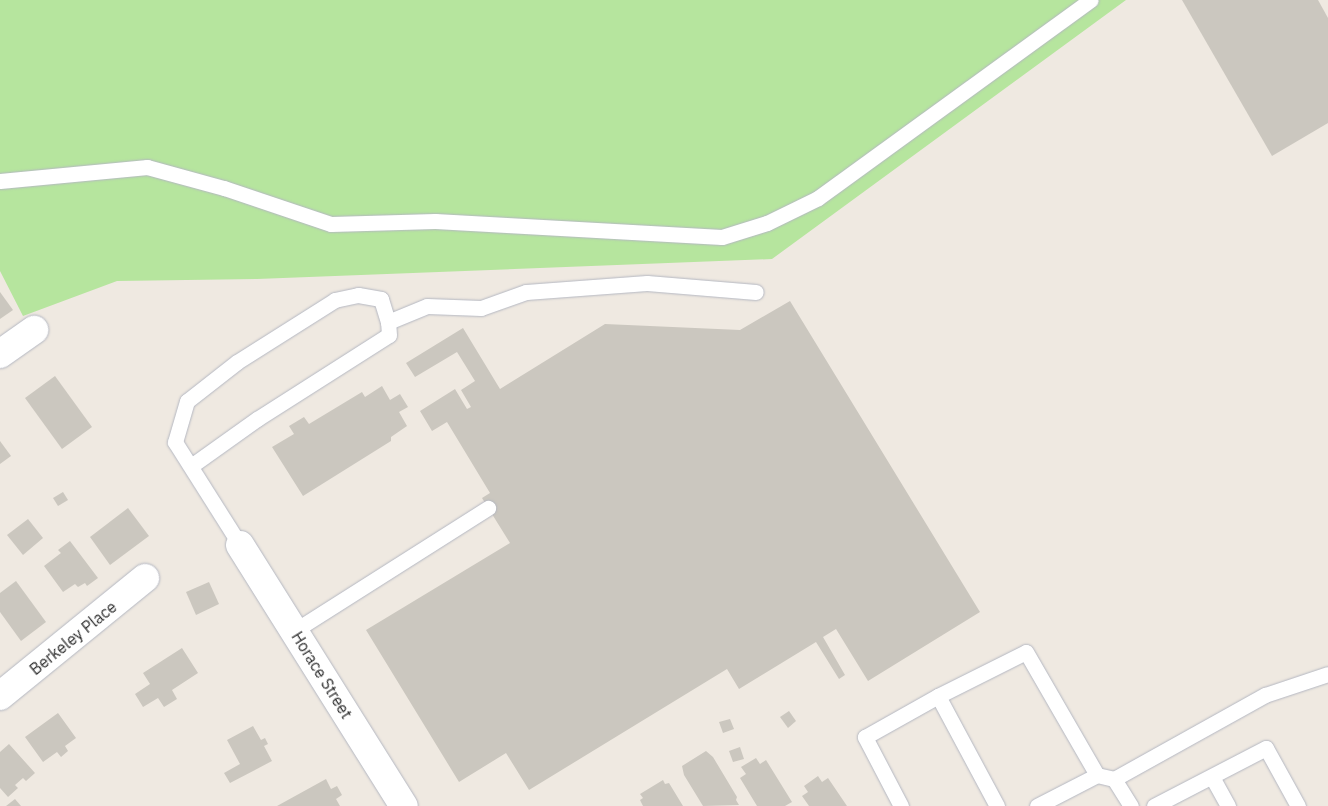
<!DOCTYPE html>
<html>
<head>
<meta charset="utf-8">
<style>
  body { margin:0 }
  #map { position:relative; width:1328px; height:806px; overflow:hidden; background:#efe9e1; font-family:"IBM Plex Sans",sans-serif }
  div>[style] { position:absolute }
  .green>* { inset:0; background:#b6e59e }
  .building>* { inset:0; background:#cbc7bf }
  .roads { filter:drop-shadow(0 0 1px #b4b7c1) drop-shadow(0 0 1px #b4b7c1) }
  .lane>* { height:15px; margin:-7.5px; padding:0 7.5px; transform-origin:7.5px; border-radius:7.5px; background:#fff }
  .street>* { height:28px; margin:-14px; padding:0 14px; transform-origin:14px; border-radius:14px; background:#fff }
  span { translate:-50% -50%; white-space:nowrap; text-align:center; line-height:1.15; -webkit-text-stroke:5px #fff; paint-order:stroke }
  .street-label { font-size:16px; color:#2e2e2e }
</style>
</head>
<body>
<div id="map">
  <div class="green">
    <div style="clip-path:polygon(0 0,1126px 0,772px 259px,257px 279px,117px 281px,23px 316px,0 271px)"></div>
  </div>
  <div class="building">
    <div style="clip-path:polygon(1182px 0,1318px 0,1328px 18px,1328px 123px,1272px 156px)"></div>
    <div style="clip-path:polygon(0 292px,13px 310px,0 319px)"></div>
    <div style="clip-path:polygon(790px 301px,980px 612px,868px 681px,836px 629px,823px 637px,845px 675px,839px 679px,816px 642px,739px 689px,727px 669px,529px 790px,506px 753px,459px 782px,366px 630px,510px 543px,482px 498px,490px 493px,447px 422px,432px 431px,420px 411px,455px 389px,467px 409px,471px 407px,461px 390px,475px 381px,457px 352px,415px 377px,406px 363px,463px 328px,500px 389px,605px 324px,740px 330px)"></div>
    <div style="clip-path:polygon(55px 376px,92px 427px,62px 449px,25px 398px)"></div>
    <div style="clip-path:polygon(382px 386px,390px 400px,400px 394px,408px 407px,399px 412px,407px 426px,391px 437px,391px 441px,303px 496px,272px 447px,294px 434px,289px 426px,304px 417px,309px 424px,362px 392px,365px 397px)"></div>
    <div style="clip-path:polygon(0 441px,11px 456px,0 464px)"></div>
    <div style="clip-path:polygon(63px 492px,68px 500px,58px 506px,53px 498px)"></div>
    <div style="clip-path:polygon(128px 508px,149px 536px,110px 565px,90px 537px)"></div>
    <div style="clip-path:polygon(28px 519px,43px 538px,23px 555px,7px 535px)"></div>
    <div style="clip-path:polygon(70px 541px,98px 578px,87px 586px,85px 583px,78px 587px,75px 584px,63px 592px,44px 566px,61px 553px,58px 550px)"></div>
    <div style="clip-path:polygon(16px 581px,46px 622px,21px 641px,0 612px,0 593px)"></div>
    <div style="clip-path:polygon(209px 582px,219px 604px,196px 615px,186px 592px)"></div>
    <div style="clip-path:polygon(182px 648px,198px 673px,172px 690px,177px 699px,164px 707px,158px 698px,143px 707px,135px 694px,150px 684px,143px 673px)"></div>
    <div style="clip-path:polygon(789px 711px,796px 721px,788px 728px,780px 717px)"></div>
    <div style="clip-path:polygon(58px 713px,76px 738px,65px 746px,68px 751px,61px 757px,57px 752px,43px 762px,25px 737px)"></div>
    <div style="clip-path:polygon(730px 719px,734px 729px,723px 733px,719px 722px)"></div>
    <div style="clip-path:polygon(253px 726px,261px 740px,265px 738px,268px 744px,264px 746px,272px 761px,230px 783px,224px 773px,240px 764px,227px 740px)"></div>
    <div style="clip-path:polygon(9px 744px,35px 773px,26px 781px,23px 778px,15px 785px,18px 788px,8px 797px,0 788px,0 752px)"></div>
    <div style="clip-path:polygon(740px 747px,744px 759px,733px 762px,729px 751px)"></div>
    <div style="clip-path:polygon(706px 751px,713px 757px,737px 797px,736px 800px,739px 805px,703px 806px,684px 775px,682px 766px)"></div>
    <div style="clip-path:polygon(756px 758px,760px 764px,766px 760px,792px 802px,785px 806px,757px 806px,740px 778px,746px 774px,741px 767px)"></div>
    <div style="clip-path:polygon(818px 776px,822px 782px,828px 778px,847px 806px,809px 806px,802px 796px,808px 792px,804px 786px)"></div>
    <div style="clip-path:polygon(326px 779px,331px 789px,337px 786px,342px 795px,336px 799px,340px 806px,277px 806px)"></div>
    <div style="clip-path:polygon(663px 780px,665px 784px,669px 783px,683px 806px,643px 806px,640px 800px,643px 798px,640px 794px)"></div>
    <div style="clip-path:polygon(15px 799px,21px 806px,6px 806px)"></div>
  </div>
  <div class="roads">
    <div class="lane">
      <div style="left:0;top:181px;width:148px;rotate:-5.4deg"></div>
      <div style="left:147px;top:167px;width:80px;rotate:15.3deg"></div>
      <div style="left:224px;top:188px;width:113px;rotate:18.6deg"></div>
      <div style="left:331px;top:224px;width:104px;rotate:-1.7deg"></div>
      <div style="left:435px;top:221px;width:287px;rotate:3.2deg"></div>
      <div style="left:722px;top:237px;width:47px;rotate:-17.3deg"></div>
      <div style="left:767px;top:223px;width:57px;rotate:-26.1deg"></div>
      <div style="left:818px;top:198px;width:337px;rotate:-36deg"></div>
      <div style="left:388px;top:322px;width:42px;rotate:-22.3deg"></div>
      <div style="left:427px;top:306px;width:54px;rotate:2.1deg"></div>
      <div style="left:481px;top:308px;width:48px;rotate:-19.6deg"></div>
      <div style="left:526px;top:292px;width:121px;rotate:-4.3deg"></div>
      <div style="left:647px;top:283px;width:109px;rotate:4.7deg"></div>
      <div style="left:191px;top:466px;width:81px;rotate:-35.5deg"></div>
      <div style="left:257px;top:419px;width:156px;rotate:-32.5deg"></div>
      <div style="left:389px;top:335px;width:13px;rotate:-94deg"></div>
      <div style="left:388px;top:322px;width:24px;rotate:-107deg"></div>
      <div style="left:381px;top:299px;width:23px;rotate:-170deg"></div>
      <div style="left:358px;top:295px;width:24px;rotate:168deg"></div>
      <div style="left:335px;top:300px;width:116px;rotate:147.7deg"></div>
      <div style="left:237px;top:362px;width:63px;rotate:142deg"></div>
      <div style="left:187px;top:401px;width:43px;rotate:106.3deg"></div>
      <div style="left:175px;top:442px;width:122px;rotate:57.7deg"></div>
      <div style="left:294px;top:631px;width:230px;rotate:-32.4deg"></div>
      <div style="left:938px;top:696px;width:125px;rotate:61.8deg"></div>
      <div style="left:1212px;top:777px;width:33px;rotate:61deg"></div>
      <div style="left:1114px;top:779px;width:173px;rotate:-29.1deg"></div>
      <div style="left:1265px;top:695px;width:66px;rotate:-18.4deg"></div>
      <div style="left:901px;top:806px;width:78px;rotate:-117.6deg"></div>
      <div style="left:865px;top:737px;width:84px;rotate:-29.3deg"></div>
      <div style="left:938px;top:696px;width:98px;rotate:-26.6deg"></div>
      <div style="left:1026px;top:652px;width:142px;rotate:60deg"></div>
      <div style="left:1037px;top:806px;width:68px;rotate:-27.3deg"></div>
      <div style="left:1097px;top:775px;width:17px;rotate:13deg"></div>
      <div style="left:1114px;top:779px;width:32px;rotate:58deg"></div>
      <div style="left:1154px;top:806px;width:126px;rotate:-27.4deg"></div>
      <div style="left:1266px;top:748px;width:66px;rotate:61.1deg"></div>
    </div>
    <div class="street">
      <div style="left:0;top:354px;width:42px;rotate:-35.2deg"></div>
      <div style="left:240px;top:545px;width:308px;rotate:57.9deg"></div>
      <div style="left:0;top:696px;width:187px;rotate:-39.1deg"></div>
    </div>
  </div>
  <div class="street-label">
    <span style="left:73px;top:638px;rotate:-39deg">Berkeley Place</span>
    <span style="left:322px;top:675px;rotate:58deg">Horace Street</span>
  </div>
</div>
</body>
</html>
